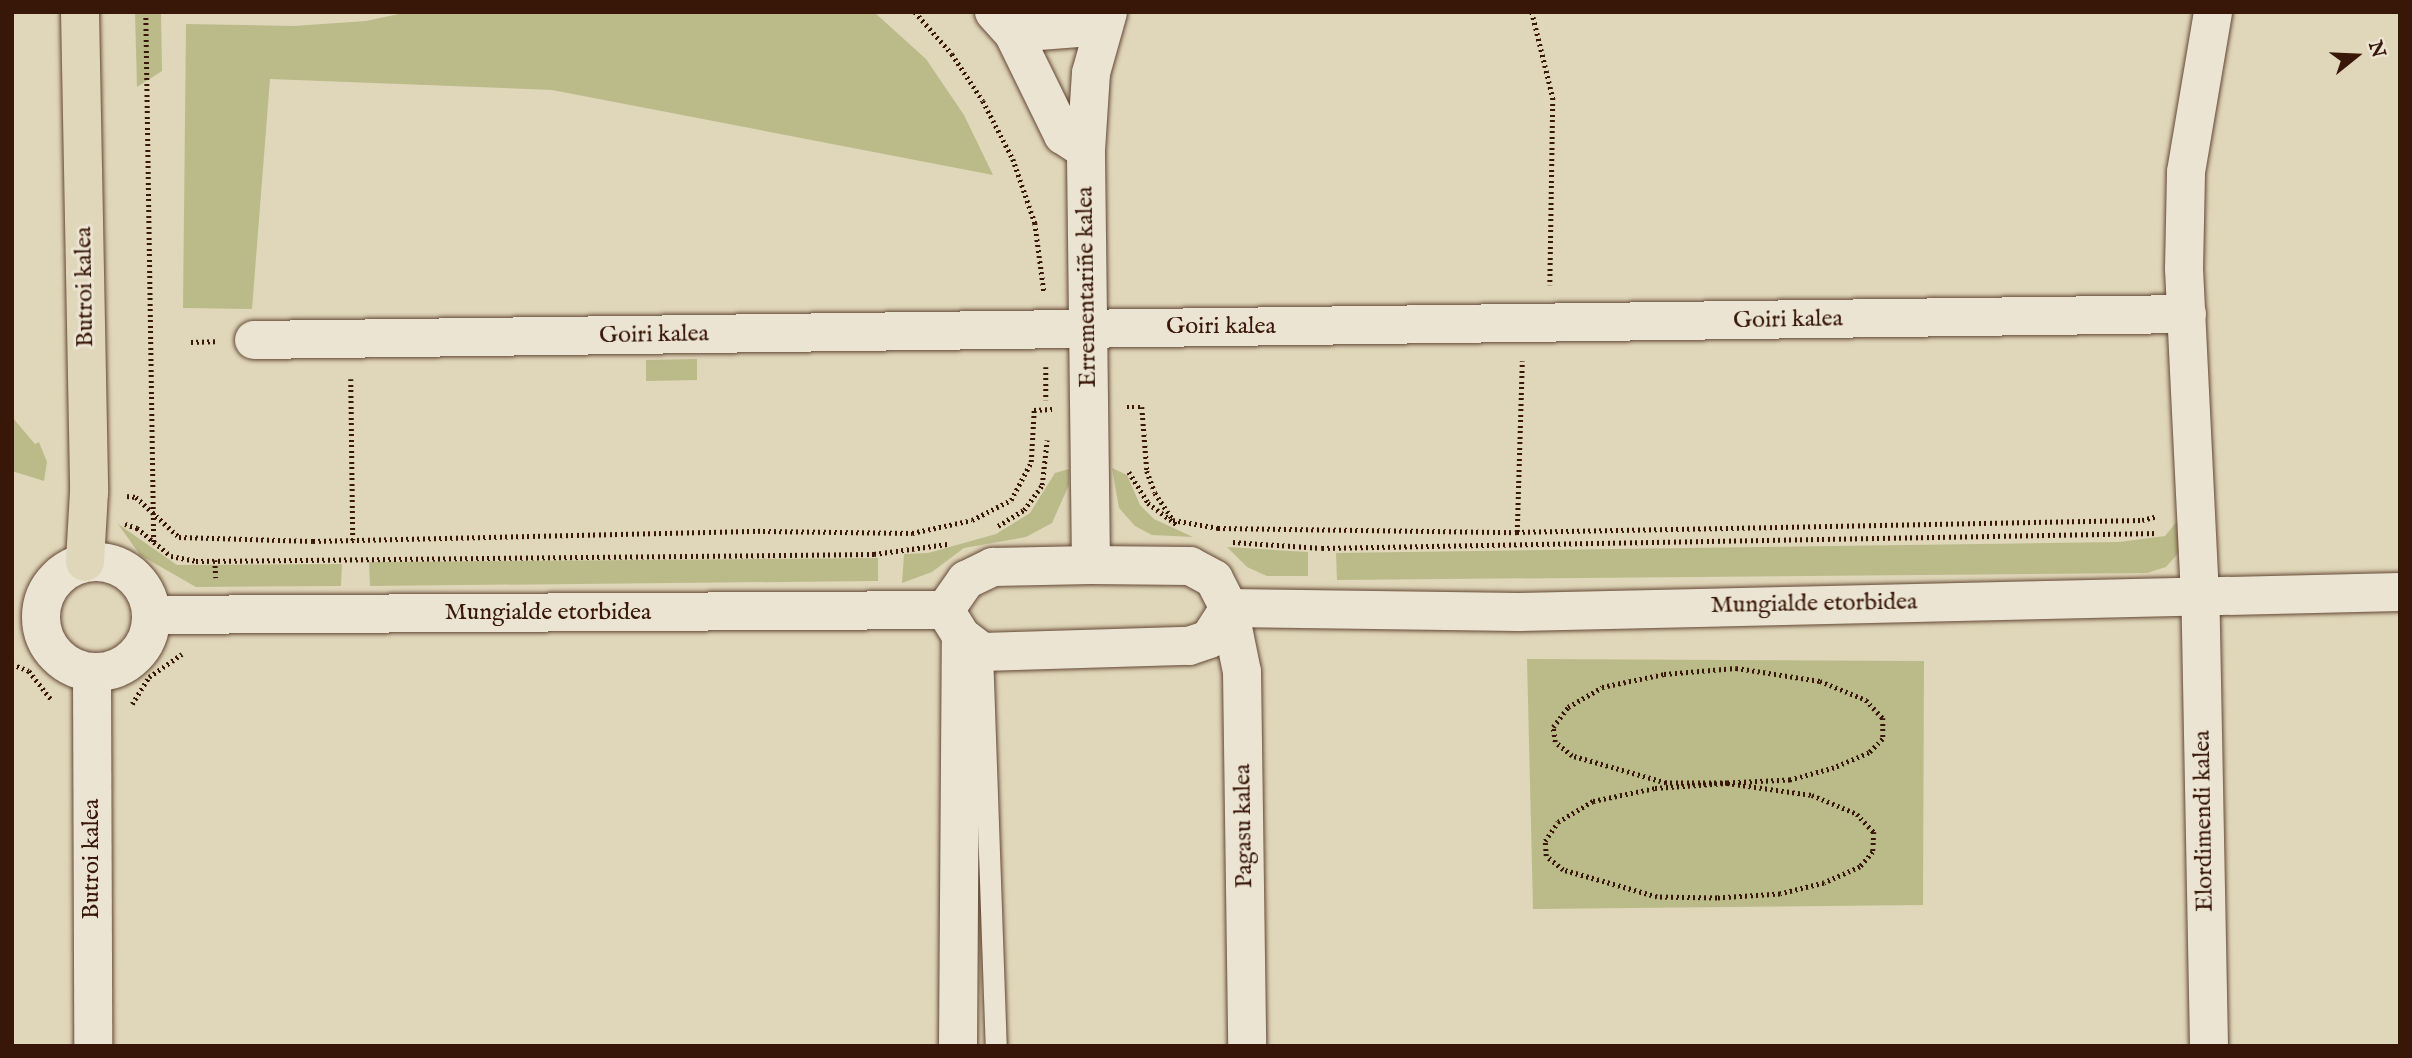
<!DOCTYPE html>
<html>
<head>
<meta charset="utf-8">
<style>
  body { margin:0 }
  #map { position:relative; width:2412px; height:1058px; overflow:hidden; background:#e0d6b9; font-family:"IM FELL English",serif }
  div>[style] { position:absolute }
  .green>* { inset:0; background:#bbbb8a }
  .path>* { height:4.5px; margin-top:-2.25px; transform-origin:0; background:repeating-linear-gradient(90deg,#391708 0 2px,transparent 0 5.5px) }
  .roads { filter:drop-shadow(0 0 2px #634734) drop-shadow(0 0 2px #634734) }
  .service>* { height:21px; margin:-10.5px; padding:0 10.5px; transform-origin:10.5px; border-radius:10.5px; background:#ebe4d2 }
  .minor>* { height:38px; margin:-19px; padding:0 19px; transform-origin:19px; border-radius:19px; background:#ebe4d2 }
  .tertiary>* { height:38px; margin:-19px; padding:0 19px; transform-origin:19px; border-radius:19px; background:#ebe4d2 }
  .tertiary>.ring { margin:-19px; padding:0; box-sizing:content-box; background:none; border:38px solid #ebe4d2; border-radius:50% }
  .primary>* { height:38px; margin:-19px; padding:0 19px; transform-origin:19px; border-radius:19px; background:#e0d6b9 }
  span { translate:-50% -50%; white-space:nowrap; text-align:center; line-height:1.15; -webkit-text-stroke:6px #ebe4d2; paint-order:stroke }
  .street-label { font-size:24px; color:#391708 }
  .frame { position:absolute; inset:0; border:14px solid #391708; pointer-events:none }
  .north { position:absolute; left:2321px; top:21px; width:70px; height:70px; -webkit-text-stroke:5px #ebe4d2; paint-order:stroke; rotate:72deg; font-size:19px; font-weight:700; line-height:28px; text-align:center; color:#391708 }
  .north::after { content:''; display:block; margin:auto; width:24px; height:32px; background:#391708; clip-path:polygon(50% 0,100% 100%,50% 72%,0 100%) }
</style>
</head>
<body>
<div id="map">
  <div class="green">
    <div style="clip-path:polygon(135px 12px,161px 12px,162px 71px,137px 87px)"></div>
    <div style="clip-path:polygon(408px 12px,874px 12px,926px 59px,964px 115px,993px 175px,552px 90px,270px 79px,252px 309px,183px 308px,186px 24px,294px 26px,366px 21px)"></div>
    <div style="clip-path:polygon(697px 359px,697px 380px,646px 381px,646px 360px)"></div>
    <div style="clip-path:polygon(12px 417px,35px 444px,39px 442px,47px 462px,44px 481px,12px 471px)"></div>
    <div style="clip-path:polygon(1112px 468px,1127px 475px,1140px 505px,1154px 519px,1193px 537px,1152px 535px,1135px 526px,1119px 508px)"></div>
    <div style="clip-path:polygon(1069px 469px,1069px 485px,1052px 523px,1026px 537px,964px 548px,932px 572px,902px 583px,904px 554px,928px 553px,996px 534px,1030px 513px,1055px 473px)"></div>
    <div style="clip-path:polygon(2179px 519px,2187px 543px,2166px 567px,2147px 573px,1337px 580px,1336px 553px,2119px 542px,2165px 536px)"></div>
    <div style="clip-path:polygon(118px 524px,177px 565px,342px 564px,341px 586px,196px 587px,140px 555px)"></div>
    <div style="clip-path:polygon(1227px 547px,1308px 552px,1308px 576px,1267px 576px,1247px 567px)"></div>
    <div style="clip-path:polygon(878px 558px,878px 581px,370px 586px,369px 562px)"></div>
    <div style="clip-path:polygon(1527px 659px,1924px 661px,1923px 905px,1533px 909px)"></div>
  </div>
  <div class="path">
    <div style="left:146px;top:12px;width:530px;rotate:89.14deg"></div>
    <div style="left:172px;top:12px;width:120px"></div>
    <div style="left:915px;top:12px;width:56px;rotate:48.6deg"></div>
    <div style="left:952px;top:54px;width:56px;rotate:56.6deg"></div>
    <div style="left:983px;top:101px;width:65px;rotate:62.7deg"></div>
    <div style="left:1013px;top:159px;width:68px;rotate:71deg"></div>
    <div style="left:1035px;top:223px;width:69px;rotate:82.5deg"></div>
    <div style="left:1532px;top:12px;width:89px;rotate:76.3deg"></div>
    <div style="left:1553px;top:98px;width:187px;rotate:90.9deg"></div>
    <div style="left:191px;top:342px;width:24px;rotate:-2deg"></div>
    <div style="left:1046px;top:367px;width:33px;rotate:90deg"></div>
    <div style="left:351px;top:379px;width:161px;rotate:89.3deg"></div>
    <div style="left:1127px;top:407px;width:15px"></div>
    <div style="left:1142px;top:407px;width:64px;rotate:85.5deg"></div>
    <div style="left:1147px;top:471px;width:23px;rotate:70deg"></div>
    <div style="left:1155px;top:493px;width:32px;rotate:56deg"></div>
    <div style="left:1173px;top:520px;width:46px;rotate:10.1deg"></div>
    <div style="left:1218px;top:528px;width:299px;rotate:0.8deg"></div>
    <div style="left:1517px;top:532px;width:625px;rotate:-1.1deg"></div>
    <div style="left:2142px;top:520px;width:16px;rotate:-14deg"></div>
    <div style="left:1129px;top:472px;width:36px;rotate:58deg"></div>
    <div style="left:1148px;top:503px;width:38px;rotate:37deg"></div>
    <div style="left:127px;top:496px;width:9px;rotate:6deg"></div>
    <div style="left:136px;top:497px;width:59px;rotate:42.9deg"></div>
    <div style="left:179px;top:537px;width:134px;rotate:1.7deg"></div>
    <div style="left:313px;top:541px;width:450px;rotate:-1.3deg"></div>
    <div style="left:763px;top:531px;width:149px;rotate:0.8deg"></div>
    <div style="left:912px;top:533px;width:61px;rotate:-12.2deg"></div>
    <div style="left:972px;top:520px;width:44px;rotate:-27.1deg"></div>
    <div style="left:1011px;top:500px;width:43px;rotate:-62.2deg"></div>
    <div style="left:1031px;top:462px;width:52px;rotate:-86.7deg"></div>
    <div style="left:1034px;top:410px;width:18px;rotate:-3deg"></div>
    <div style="left:125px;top:524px;width:13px;rotate:18deg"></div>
    <div style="left:137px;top:528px;width:44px;rotate:39.5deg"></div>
    <div style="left:171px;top:556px;width:25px;rotate:11deg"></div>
    <div style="left:196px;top:561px;width:678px;rotate:-0.59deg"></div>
    <div style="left:874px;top:554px;width:74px;rotate:-7.8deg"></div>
    <div style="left:998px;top:526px;width:31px;rotate:-32deg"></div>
    <div style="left:1024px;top:510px;width:31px;rotate:-54deg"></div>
    <div style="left:1042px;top:485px;width:45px;rotate:-83.7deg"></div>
    <div style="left:1517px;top:532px;width:171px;rotate:-88.3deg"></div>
    <div style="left:1233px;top:542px;width:89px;rotate:3.9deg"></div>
    <div style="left:1322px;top:548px;width:836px;rotate:-1.03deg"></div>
    <div style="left:215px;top:560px;width:18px;rotate:87deg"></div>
    <div style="left:12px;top:664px;width:18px;rotate:22deg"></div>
    <div style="left:29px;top:671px;width:36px;rotate:52deg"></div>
    <div style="left:1736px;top:668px;width:85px;rotate:8.8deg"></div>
    <div style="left:1820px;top:681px;width:50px;rotate:22.4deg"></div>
    <div style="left:1866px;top:700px;width:25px;rotate:47deg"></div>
    <div style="left:1883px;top:718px;width:21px;rotate:90deg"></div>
    <div style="left:1883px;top:739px;width:20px;rotate:135deg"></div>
    <div style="left:1869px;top:753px;width:38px;rotate:157deg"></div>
    <div style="left:1834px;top:768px;width:46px;rotate:164.7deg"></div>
    <div style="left:1790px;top:780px;width:63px;rotate:177.3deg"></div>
    <div style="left:1727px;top:783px;width:61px;rotate:180deg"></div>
    <div style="left:1666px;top:783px;width:98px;rotate:-164deg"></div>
    <div style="left:1572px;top:756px;width:22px;rotate:-141deg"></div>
    <div style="left:1555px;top:742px;width:15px;rotate:-98deg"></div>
    <div style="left:1553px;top:727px;width:25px;rotate:-53deg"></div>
    <div style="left:1568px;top:707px;width:39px;rotate:-30deg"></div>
    <div style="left:1602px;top:687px;width:63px;rotate:-11.8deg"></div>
    <div style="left:1664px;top:674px;width:72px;rotate:-4.8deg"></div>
    <div style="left:132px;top:704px;width:32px;rotate:-58deg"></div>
    <div style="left:149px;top:677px;width:40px;rotate:-34.9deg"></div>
    <div style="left:1727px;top:783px;width:86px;rotate:8deg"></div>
    <div style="left:1812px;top:795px;width:49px;rotate:22.9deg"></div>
    <div style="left:1857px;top:814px;width:25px;rotate:47deg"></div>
    <div style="left:1874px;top:832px;width:20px;rotate:93deg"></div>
    <div style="left:1873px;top:852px;width:20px;rotate:131deg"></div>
    <div style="left:1860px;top:867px;width:39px;rotate:156deg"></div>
    <div style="left:1824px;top:883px;width:45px;rotate:166deg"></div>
    <div style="left:1780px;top:894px;width:63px;rotate:176.4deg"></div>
    <div style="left:1717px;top:898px;width:60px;rotate:-179deg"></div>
    <div style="left:1657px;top:897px;width:98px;rotate:-164deg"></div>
    <div style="left:1563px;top:870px;width:22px;rotate:-141deg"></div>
    <div style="left:1546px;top:856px;width:15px;rotate:-94deg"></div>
    <div style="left:1545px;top:841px;width:23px;rotate:-56deg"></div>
    <div style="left:1558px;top:822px;width:41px;rotate:-31deg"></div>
    <div style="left:1593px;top:801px;width:63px;rotate:-11.8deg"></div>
    <div style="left:1655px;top:788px;width:72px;rotate:-4deg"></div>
  </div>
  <div class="roads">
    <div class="service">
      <div style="left:982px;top:652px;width:394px;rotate:88deg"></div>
    </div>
    <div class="minor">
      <div style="left:994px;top:12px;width:28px;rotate:48deg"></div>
      <div style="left:1013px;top:33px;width:114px;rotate:63.9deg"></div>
      <div style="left:1063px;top:135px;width:27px;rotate:33deg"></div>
      <div style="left:1013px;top:33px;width:91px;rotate:-4.4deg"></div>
      <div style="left:254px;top:340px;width:1933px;rotate:-0.77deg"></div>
      <div style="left:1091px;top:565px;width:415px;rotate:-90.7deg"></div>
      <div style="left:1086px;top:150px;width:77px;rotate:-86.3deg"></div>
      <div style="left:1091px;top:73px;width:63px;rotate:-74.4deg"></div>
      <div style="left:1229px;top:608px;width:65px;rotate:78.5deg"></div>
      <div style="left:1242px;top:672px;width:374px;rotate:89.2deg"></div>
      <div style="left:958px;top:1046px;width:410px;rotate:-89.6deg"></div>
      <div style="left:2209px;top:1046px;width:450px;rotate:-91.1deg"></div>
      <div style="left:2200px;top:596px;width:327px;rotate:-92.8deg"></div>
      <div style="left:2184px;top:269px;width:97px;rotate:-88.8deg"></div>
      <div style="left:2186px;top:172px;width:162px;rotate:-80.4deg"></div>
    </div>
    <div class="tertiary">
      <div class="ring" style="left:41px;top:562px;width:72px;height:72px"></div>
      <div style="left:1229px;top:608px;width:290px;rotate:0.8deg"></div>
      <div style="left:1519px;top:612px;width:881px;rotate:-1.3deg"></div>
      <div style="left:945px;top:610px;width:37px;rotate:-55deg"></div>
      <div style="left:966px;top:580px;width:30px;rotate:-26deg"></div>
      <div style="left:993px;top:567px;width:98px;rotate:-1.2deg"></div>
      <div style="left:1091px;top:565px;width:99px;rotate:0.6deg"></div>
      <div style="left:1190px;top:566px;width:27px;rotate:28deg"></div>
      <div style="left:1214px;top:579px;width:33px;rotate:63deg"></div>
      <div style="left:945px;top:610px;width:31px;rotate:58deg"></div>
      <div style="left:961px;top:636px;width:26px;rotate:37deg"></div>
      <div style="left:982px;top:652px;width:207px;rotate:-1.7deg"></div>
      <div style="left:1189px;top:646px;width:21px;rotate:-19deg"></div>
      <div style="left:1209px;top:639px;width:37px;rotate:-57deg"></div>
      <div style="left:151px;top:615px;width:794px;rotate:-0.36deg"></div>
      <div style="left:92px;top:672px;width:374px;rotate:89.8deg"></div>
    </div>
    <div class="primary">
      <div style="left:80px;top:12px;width:480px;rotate:88.9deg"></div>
      <div style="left:89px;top:492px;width:70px;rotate:93.3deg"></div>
    </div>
  </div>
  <div class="street-label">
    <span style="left:85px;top:287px;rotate:-91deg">Butroi kalea</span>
    <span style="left:1087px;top:287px;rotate:-91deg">Errementariñe kalea</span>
    <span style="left:1788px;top:320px;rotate:-1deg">Goiri kalea</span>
    <span style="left:1221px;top:327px">Goiri kalea</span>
    <span style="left:654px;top:335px;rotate:-1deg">Goiri kalea</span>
    <span style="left:1814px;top:604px;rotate:-1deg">Mungialde etorbidea</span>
    <span style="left:548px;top:613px">Mungialde etorbidea</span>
    <span style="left:2204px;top:821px;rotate:-91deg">Elordimendi kalea</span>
    <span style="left:1244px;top:826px;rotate:-91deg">Pagasu kalea</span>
    <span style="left:92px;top:859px;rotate:-90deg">Butroi kalea</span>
  </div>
  <div class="frame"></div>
  <div class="north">N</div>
</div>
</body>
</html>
